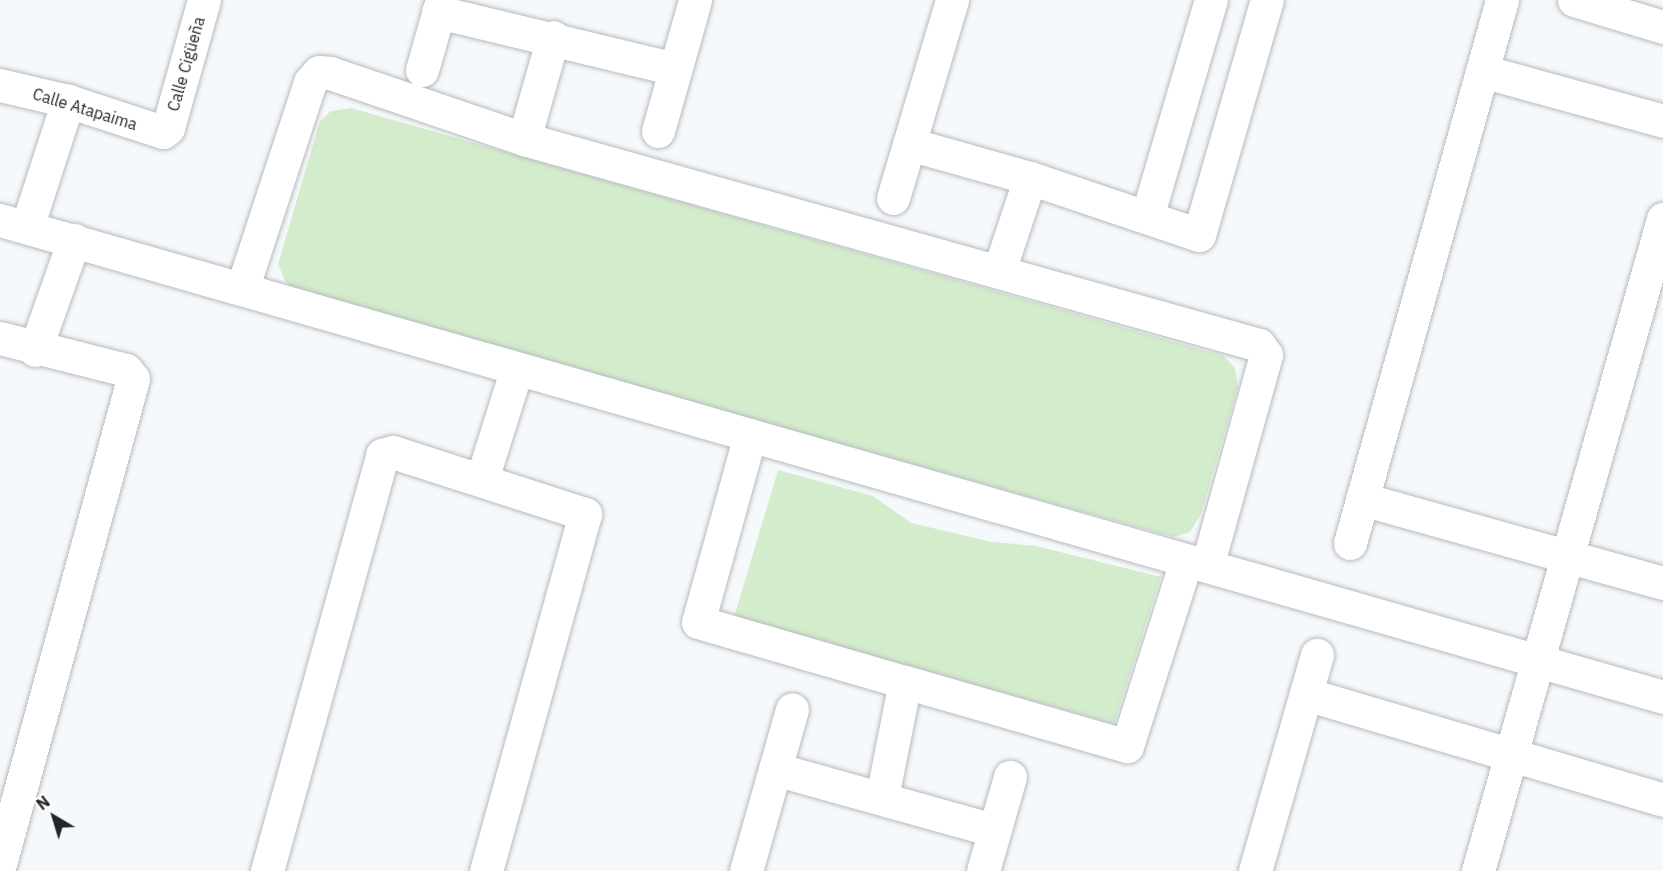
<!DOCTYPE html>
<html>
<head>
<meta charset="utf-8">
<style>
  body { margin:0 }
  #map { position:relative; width:1663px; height:871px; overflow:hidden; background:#f6f9fc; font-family:"IBM Plex Sans",sans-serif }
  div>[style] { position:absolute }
  .green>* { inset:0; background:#d3eccc }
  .roads { filter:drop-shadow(0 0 2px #b7babd) drop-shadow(0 0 2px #b7babd) }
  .minor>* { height:33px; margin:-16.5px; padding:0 16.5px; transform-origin:16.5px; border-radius:16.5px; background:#fff }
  span { translate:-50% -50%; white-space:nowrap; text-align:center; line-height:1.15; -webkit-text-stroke:6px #fff; paint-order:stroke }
  .street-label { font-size:16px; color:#242526 }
  .north { position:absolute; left:24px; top:787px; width:60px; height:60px; -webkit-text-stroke:4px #fff; paint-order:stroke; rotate:322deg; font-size:16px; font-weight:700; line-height:24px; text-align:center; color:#242526 }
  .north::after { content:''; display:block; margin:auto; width:21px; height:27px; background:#242526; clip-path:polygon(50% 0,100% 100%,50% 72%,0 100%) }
</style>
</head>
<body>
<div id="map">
  <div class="green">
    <div style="clip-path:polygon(351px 108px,1224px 356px,1235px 368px,1238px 387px,1201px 514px,1190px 532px,1173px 537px,298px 293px,285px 281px,278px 264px,320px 121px,331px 111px)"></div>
    <div style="clip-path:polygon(778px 470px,873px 496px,911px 523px,992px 542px,1036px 546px,1161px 577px,1114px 724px,734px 617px)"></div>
  </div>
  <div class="roads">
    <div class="minor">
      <div style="left:1574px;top:0;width:93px;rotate:16.9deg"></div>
      <div style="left:438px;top:12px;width:244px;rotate:13.5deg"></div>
      <div style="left:422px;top:70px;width:73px;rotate:-74.1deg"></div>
      <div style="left:1482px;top:71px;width:188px;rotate:15.4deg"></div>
      <div style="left:0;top:85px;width:70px;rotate:13.2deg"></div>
      <div style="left:68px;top:101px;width:100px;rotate:18.1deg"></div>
      <div style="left:163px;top:132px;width:6px;rotate:-39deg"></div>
      <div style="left:168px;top:128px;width:133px;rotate:-74.3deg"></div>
      <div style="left:658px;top:131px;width:136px;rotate:-74.2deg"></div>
      <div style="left:524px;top:139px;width:106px;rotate:-74.1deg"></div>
      <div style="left:909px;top:144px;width:126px;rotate:15.7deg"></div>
      <div style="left:1030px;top:178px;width:178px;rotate:18.6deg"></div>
      <div style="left:1199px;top:235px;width:245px;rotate:-73.9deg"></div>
      <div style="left:893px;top:198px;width:207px;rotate:-73.4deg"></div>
      <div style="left:1147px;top:217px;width:226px;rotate:-73.6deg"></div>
      <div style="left:0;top:220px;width:1730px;rotate:16deg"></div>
      <div style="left:27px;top:227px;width:133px;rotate:-72deg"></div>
      <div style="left:999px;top:271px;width:98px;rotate:-71.6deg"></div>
      <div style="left:242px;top:289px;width:218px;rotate:-71.8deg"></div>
      <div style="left:310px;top:82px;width:13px;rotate:-48deg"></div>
      <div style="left:319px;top:72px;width:11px;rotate:5deg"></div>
      <div style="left:330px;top:73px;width:205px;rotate:18.8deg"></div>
      <div style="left:524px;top:139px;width:763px;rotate:15.66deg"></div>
      <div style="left:1259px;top:345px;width:12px;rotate:55deg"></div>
      <div style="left:1266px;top:355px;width:219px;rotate:105.6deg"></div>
      <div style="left:0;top:338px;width:130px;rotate:14.3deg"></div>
      <div style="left:126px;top:370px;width:11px;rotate:52deg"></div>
      <div style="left:133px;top:379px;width:503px;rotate:105.34deg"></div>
      <div style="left:35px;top:350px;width:117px;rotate:-70.5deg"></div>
      <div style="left:750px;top:435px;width:194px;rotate:105.5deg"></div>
      <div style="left:698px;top:622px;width:216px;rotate:16.2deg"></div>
      <div style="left:905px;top:682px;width:231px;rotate:16.1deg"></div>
      <div style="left:1127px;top:746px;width:194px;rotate:-72.3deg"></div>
      <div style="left:482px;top:479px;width:116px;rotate:-72.5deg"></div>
      <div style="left:1362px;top:499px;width:313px;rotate:15.6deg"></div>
      <div style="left:1350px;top:543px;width:564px;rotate:-74.36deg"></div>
      <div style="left:1306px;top:694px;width:372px;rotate:16.5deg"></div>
      <div style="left:775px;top:769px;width:227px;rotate:15.6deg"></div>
      <div style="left:882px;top:797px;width:117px;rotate:-78.7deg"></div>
      <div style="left:267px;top:871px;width:432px;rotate:-74.5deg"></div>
      <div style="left:382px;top:455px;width:11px;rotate:-15deg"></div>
      <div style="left:393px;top:452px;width:202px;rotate:17.9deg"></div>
      <div style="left:585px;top:514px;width:370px;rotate:105.5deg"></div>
      <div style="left:746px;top:871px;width:168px;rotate:-74.1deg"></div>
      <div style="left:983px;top:871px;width:98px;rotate:-74deg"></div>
      <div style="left:1255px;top:871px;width:225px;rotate:-74deg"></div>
      <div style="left:1478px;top:871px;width:678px;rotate:-74.16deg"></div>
    </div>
  </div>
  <div class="street-label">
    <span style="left:186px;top:64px;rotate:-74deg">Calle Cigüeña</span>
    <span style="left:85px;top:109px;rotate:17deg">Calle Atapaima</span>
  </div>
  <div class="north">N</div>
</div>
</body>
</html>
